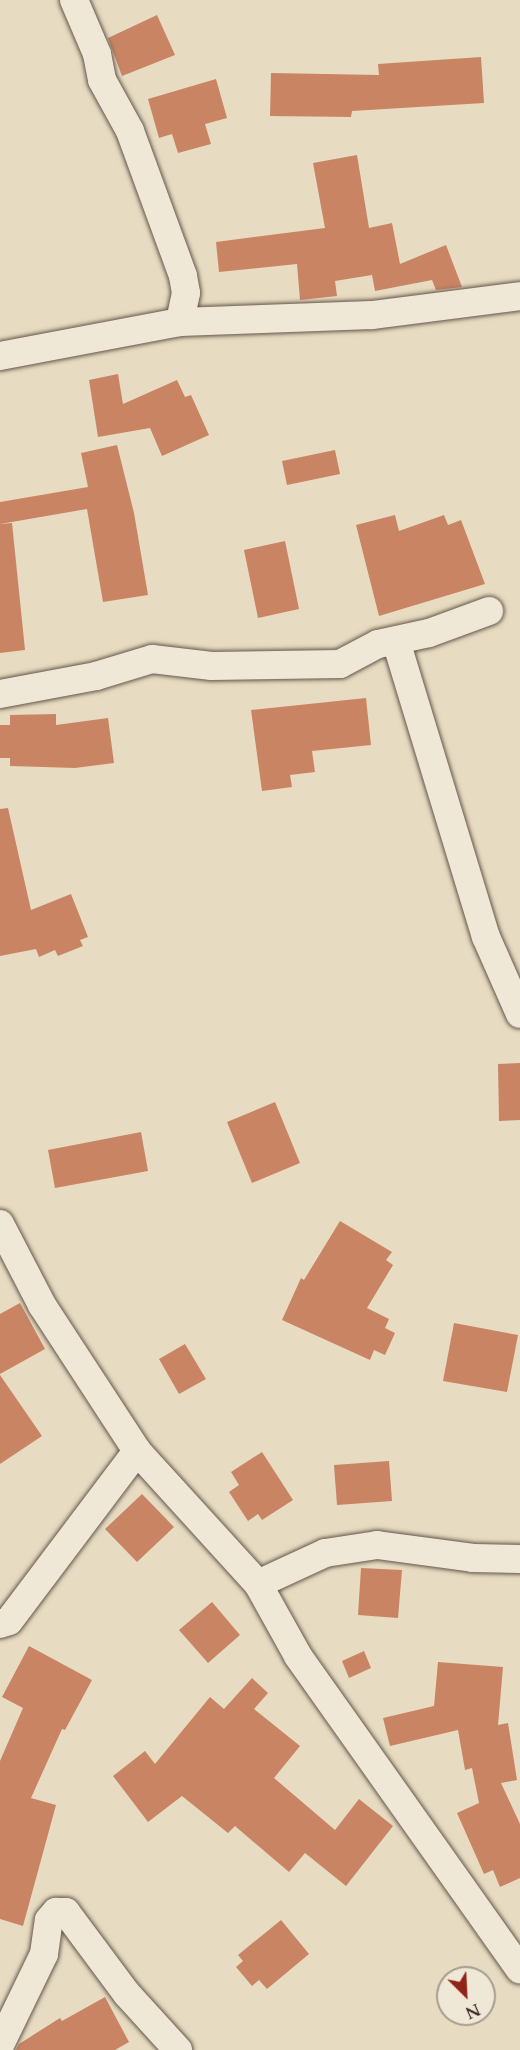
<!DOCTYPE html>
<html>
<head>
<meta charset="utf-8">
<style>
  body { margin:0 }
  #map { position:relative; width:520px; height:2050px; overflow:hidden; background:#e7dcc1; font-family:Cardo,serif }
  div>[style] { position:absolute }
  .building>* { inset:0; background:#c98464 }
  .roads { filter:drop-shadow(0 0 2px #66564a) drop-shadow(0 0 2px #66564a) }
  .minor>* { height:28px; margin:-14px; padding:0 14px; transform-origin:14px; border-radius:14px; background:#efe8d7 }
  span { translate:-50% -50%; white-space:nowrap; text-align:center; line-height:1.15; -webkit-text-stroke:4.5px #efe8d7; paint-order:stroke }
  .north { position:absolute; left:436px; top:1966px; width:60px; height:60px; box-sizing:border-box; background:#efe8d7; border:2px solid #a79c8f; border-radius:50%; rotate:156deg; font-size:16px; font-weight:700; line-height:24px; text-align:center; color:#3b2923 }
  .north::after { content:''; display:block; margin:auto; width:21px; height:27px; background:#8f2418; clip-path:polygon(50% 0,100% 100%,50% 72%,0 100%) }
</style>
</head>
<body>
<div id="map">
  <div class="building">
    <div style="clip-path:polygon(157px 15px,175px 55px,122px 76px,108px 38px)"></div>
    <div style="clip-path:polygon(481px 57px,484px 103px,352px 111px,351px 117px,270px 116px,271px 73px,379px 75px,378px 64px)"></div>
    <div style="clip-path:polygon(216px 79px,227px 118px,205px 124px,211px 144px,178px 153px,172px 134px,159px 138px,148px 99px)"></div>
    <div style="clip-path:polygon(357px 155px,369px 228px,392px 223px,400px 264px,446px 245px,462px 287px,436px 290px,432px 280px,375px 291px,372px 275px,335px 281px,337px 296px,300px 300px,297px 264px,219px 272px,216px 242px,325px 228px,313px 163px)"></div>
    <div style="clip-path:polygon(118px 374px,123px 404px,177px 380px,185px 397px,191px 395px,209px 435px,162px 456px,150px 428px,98px 437px,89px 380px)"></div>
    <div style="clip-path:polygon(117px 445px,134px 513px,148px 595px,103px 602px,87px 509px,0 524px,0 502px,88px 487px,81px 453px)"></div>
    <div style="clip-path:polygon(335px 450px,340px 474px,287px 485px,282px 461px)"></div>
    <div style="clip-path:polygon(395px 515px,399px 531px,444px 515px,448px 525px,461px 520px,485px 584px,379px 616px,356px 525px)"></div>
    <div style="clip-path:polygon(12px 523px,25px 650px,0 653px,0 524px)"></div>
    <div style="clip-path:polygon(285px 541px,299px 609px,258px 618px,244px 550px)"></div>
    <div style="clip-path:polygon(366px 698px,371px 745px,312px 751px,315px 772px,290px 775px,292px 787px,262px 791px,251px 710px)"></div>
    <div style="clip-path:polygon(56px 714px,56px 725px,108px 718px,114px 763px,75px 768px,10px 766px,10px 758px,0 758px,0 725px,10px 725px,10px 715px)"></div>
    <div style="clip-path:polygon(8px 808px,31px 910px,71px 894px,88px 937px,80px 940px,83px 946px,58px 956px,55px 950px,39px 957px,36px 949px,0 956px,0 809px)"></div>
    <div style="clip-path:polygon(520px 1063px,520px 1120px,499px 1121px,498px 1064px)"></div>
    <div style="clip-path:polygon(275px 1102px,300px 1163px,252px 1183px,227px 1122px)"></div>
    <div style="clip-path:polygon(141px 1132px,148px 1171px,55px 1188px,48px 1150px)"></div>
    <div style="clip-path:polygon(340px 1221px,392px 1252px,386px 1260px,393px 1265px,367px 1308px,389px 1319px,385px 1328px,395px 1333px,385px 1355px,374px 1350px,370px 1360px,282px 1320px,301px 1278px,304px 1280px)"></div>
    <div style="clip-path:polygon(20px 1303px,45px 1349px,0 1374px,0 1314px)"></div>
    <div style="clip-path:polygon(454px 1323px,518px 1335px,507px 1392px,443px 1381px)"></div>
    <div style="clip-path:polygon(185px 1344px,206px 1379px,179px 1394px,159px 1359px)"></div>
    <div style="clip-path:polygon(0 1375px,42px 1436px,0 1464px)"></div>
    <div style="clip-path:polygon(262px 1452px,293px 1500px,262px 1520px,258px 1514px,248px 1521px,229px 1492px,239px 1485px,231px 1472px)"></div>
    <div style="clip-path:polygon(389px 1461px,392px 1501px,337px 1505px,334px 1465px)"></div>
    <div style="clip-path:polygon(142px 1494px,174px 1527px,137px 1562px,105px 1529px)"></div>
    <div style="clip-path:polygon(361px 1568px,402px 1570px,398px 1618px,358px 1615px)"></div>
    <div style="clip-path:polygon(212px 1602px,240px 1635px,208px 1663px,179px 1630px)"></div>
    <div style="clip-path:polygon(29px 1646px,92px 1680px,65px 1730px,62px 1729px,31px 1798px,56px 1805px,23px 1926px,0 1919px,0 1761px,23px 1708px,2px 1697px)"></div>
    <div style="clip-path:polygon(364px 1651px,371px 1668px,349px 1678px,342px 1661px)"></div>
    <div style="clip-path:polygon(438px 1662px,503px 1667px,498px 1725px,508px 1723px,517px 1780px,501px 1783px,520px 1824px,520px 1878px,500px 1887px,493px 1870px,484px 1874px,457px 1813px,479px 1803px,472px 1768px,465px 1770px,458px 1730px,390px 1746px,383px 1718px,434px 1706px)"></div>
    <div style="clip-path:polygon(252px 1678px,268px 1693px,254px 1709px,300px 1746px,274px 1778px,335px 1830px,359px 1799px,393px 1826px,346px 1886px,305px 1853px,289px 1872px,235px 1826px,228px 1833px,182px 1796px,148px 1822px,113px 1776px,145px 1751px,155px 1764px,210px 1697px,224px 1709px)"></div>
    <div style="clip-path:polygon(281px 1920px,309px 1954px,267px 1989px,259px 1980px,252px 1986px,236px 1967px,243px 1961px,238px 1955px)"></div>
    <div style="clip-path:polygon(105px 1997px,129px 2042px,115px 2050px,16px 2050px,19px 2044px,60px 2018px,62px 2021px)"></div>
  </div>
  <div class="roads">
    <div class="minor">
      <div style="left:74px;top:0;width:59px;rotate:66.9deg"></div>
      <div style="left:97px;top:54px;width:26px;rotate:79deg"></div>
      <div style="left:102px;top:80px;width:58px;rotate:61.2deg"></div>
      <div style="left:130px;top:131px;width:154px;rotate:69.9deg"></div>
      <div style="left:183px;top:276px;width:17px;rotate:80deg"></div>
      <div style="left:186px;top:293px;width:30px;rotate:102deg"></div>
      <div style="left:0;top:356px;width:183px;rotate:-10.7deg"></div>
      <div style="left:180px;top:322px;width:192px;rotate:-2.1deg"></div>
      <div style="left:372px;top:315px;width:149px;rotate:-7.3deg"></div>
      <div style="left:396px;top:641px;width:309px;rotate:73.1deg"></div>
      <div style="left:486px;top:937px;width:84px;rotate:66.2deg"></div>
      <div style="left:0;top:694px;width:98px;rotate:-10.6deg"></div>
      <div style="left:96px;top:676px;width:59px;rotate:-16.9deg"></div>
      <div style="left:152px;top:659px;width:60px;rotate:6.7deg"></div>
      <div style="left:212px;top:666px;width:128px;rotate:-0.9deg"></div>
      <div style="left:340px;top:664px;width:43px;rotate:-27.8deg"></div>
      <div style="left:378px;top:644px;width:52px;rotate:-12.2deg"></div>
      <div style="left:429px;top:633px;width:64px;rotate:-20.1deg"></div>
      <div style="left:0;top:1224px;width:91px;rotate:62.6deg"></div>
      <div style="left:42px;top:1305px;width:174px;rotate:56.9deg"></div>
      <div style="left:137px;top:1451px;width:180px;rotate:47.7deg"></div>
      <div style="left:258px;top:1584px;width:82px;rotate:60.9deg"></div>
      <div style="left:298px;top:1656px;width:384px;rotate:54.7deg"></div>
      <div style="left:258px;top:1584px;width:74px;rotate:-24.8deg"></div>
      <div style="left:325px;top:1553px;width:53px;rotate:-8.7deg"></div>
      <div style="left:377px;top:1545px;width:97px;rotate:7.7deg"></div>
      <div style="left:473px;top:1558px;width:47px;rotate:1.2deg"></div>
      <div style="left:0;top:1624px;width:9px;rotate:-18deg"></div>
      <div style="left:9px;top:1621px;width:213px;rotate:-53deg"></div>
      <div style="left:0;top:2045px;width:101px;rotate:-64.2deg"></div>
      <div style="left:44px;top:1954px;width:34px;rotate:-82deg"></div>
      <div style="left:49px;top:1920px;width:11px;rotate:-49deg"></div>
      <div style="left:56px;top:1912px;width:10px"></div>
      <div style="left:66px;top:1912px;width:102px;rotate:53.4deg"></div>
      <div style="left:127px;top:1994px;width:76px;rotate:47.7deg"></div>
    </div>
  </div>
  <div class="north">N</div>
</div>
</body>
</html>
